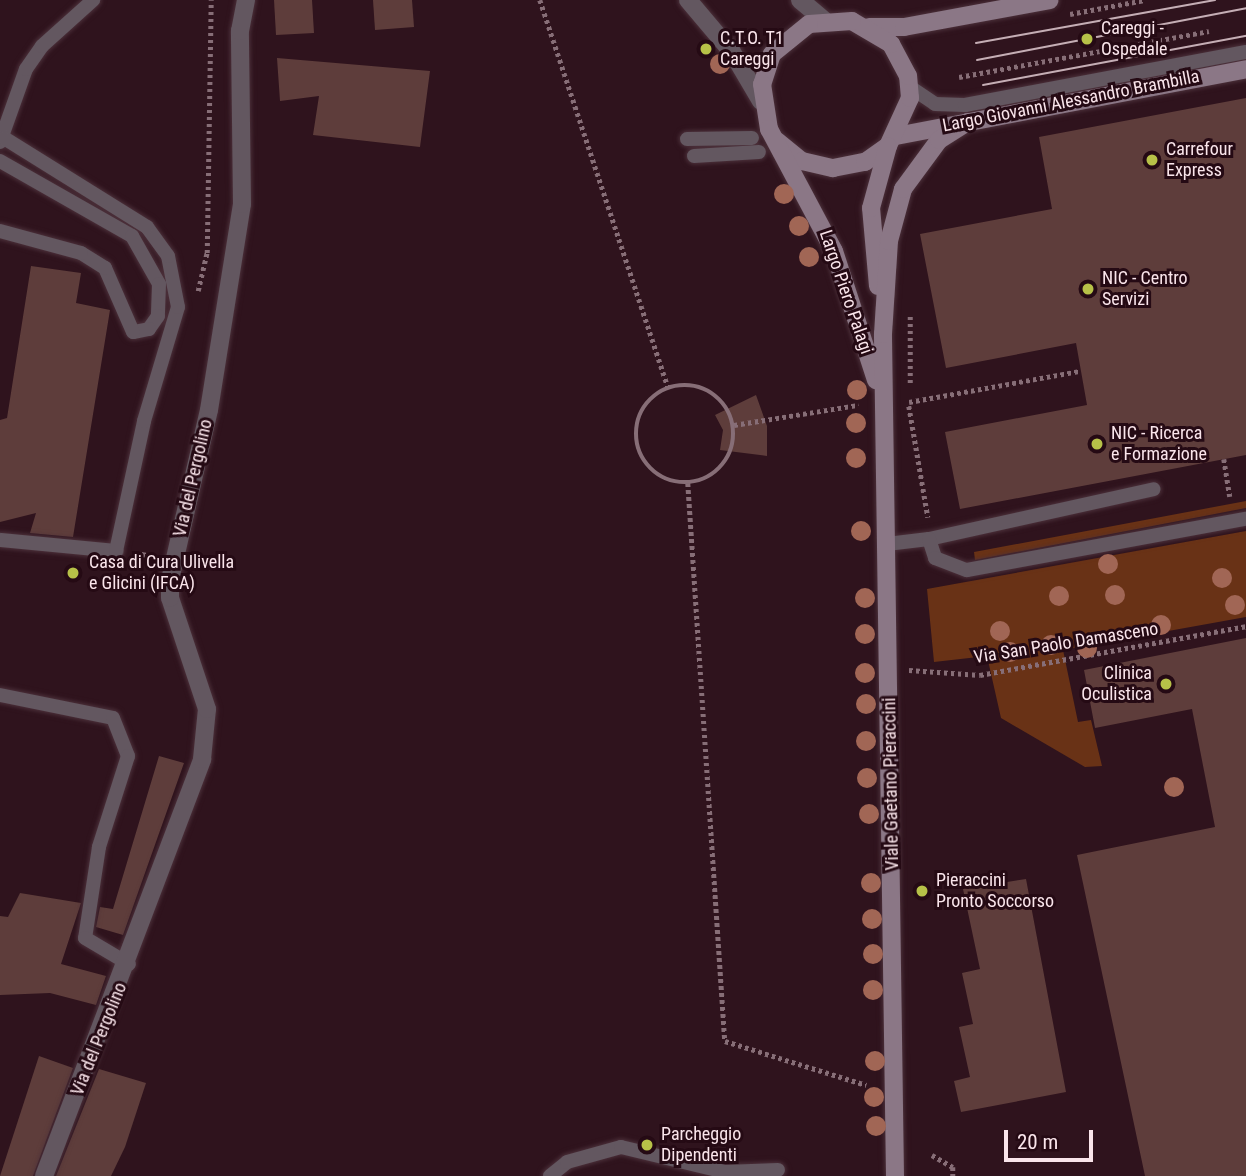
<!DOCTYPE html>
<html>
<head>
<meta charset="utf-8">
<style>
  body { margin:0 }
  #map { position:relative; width:1246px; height:1176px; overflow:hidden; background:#2f131d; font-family:"Roboto Condensed",sans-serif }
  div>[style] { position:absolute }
  .green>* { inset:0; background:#693216 }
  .building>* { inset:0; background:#5e3d3b }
  .path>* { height:4.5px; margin-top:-2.25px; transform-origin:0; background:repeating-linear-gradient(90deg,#876e77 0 3.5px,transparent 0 7px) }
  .path>.ring { margin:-2.25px; padding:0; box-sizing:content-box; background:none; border:4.5px solid #876e77; border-radius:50% }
  .roads { filter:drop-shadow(0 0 2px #4b303a) drop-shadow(0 0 2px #4b303a) }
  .service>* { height:14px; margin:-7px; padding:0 7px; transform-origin:7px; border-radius:7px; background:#635760 }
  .minor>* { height:18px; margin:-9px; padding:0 9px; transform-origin:9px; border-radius:9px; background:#635760 }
  .secondary>* { height:18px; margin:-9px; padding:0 9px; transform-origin:9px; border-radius:9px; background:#8b7786 }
  .tram>* { height:2px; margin:-1px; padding:0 1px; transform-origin:1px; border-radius:1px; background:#c5aeb5 }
  .trees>* { width:20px; height:20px; margin:-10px; border-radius:50%; background:#a16655 }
  .dots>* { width:19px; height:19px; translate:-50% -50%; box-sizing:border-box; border:4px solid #250a14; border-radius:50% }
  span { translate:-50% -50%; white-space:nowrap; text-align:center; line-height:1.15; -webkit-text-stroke:6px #250a14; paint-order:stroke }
  .poi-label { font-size:18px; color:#fae5eb }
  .left { translate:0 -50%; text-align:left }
  .right { translate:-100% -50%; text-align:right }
  .street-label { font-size:18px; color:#fae5eb }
  .scale { position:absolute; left:1004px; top:1130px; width:89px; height:32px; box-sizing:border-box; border:4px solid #fae5eb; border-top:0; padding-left:9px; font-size:21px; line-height:24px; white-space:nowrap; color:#fae5eb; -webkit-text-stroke:5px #250a14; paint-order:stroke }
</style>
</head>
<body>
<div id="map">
  <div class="green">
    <div style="clip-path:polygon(1246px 501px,1246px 508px,975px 560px,974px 552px)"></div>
    <div style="clip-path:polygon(1246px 531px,1246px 617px,1063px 650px,1078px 722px,1091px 720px,1102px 766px,1085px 767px,1001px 718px,987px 656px,934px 662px,927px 589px)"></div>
  </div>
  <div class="building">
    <div style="clip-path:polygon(274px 0,312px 0,314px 33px,276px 35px)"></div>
    <div style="clip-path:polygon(373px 0,412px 0,414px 27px,375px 30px)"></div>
    <div style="clip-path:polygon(277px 58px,430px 71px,420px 147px,313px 135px,319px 96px,280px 101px)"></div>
    <div style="clip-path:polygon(1246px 98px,1246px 455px,960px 509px,945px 432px,1087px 405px,1076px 343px,946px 368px,920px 234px,1052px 209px,1039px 137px)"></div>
    <div style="clip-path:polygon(31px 266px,81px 273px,76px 303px,110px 310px,73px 537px,30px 533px,36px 513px,0 522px,0 420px,7px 418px)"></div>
    <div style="clip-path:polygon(756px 395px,767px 426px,767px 456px,720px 450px,723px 430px,715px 415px)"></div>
    <div style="clip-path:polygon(1246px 638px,1246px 1176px,1145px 1176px,1077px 855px,1215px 827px,1192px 709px,1095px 728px,1084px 670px)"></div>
    <div style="clip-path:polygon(159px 756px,184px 763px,123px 935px,96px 927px,100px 907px,113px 909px)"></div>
    <div style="clip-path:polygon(1026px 879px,1066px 1092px,961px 1112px,954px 1081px,970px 1077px,959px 1027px,973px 1024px,962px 973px,980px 969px,963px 889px)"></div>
    <div style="clip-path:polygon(20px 893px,81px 903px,61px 964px,106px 976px,96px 1005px,50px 993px,0 995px,0 916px,8px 917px)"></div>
    <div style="clip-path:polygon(39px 1056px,73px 1068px,33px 1176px,0 1176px)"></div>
    <div style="clip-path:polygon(99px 1069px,146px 1083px,125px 1147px,111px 1176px,56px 1176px)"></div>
  </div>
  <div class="path">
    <div style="left:540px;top:0;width:409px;rotate:71.7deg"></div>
    <div style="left:1070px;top:14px;width:76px;rotate:-10.6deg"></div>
    <div style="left:959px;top:77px;width:254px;rotate:-10.4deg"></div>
    <div style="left:198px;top:291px;width:39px;rotate:-77deg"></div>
    <div style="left:207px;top:253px;width:253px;rotate:-89.1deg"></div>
    <div style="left:910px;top:383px;width:68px;rotate:-90deg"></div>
    <div class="ring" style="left:636px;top:385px;width:93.5px;height:93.5px"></div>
    <div style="left:909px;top:402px;width:174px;rotate:-10.3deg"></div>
    <div style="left:909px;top:406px;width:113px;rotate:80.3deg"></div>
    <div style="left:734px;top:425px;width:126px;rotate:-9.2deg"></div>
    <div style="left:1224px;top:459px;width:38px;rotate:81deg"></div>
    <div style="left:688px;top:483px;width:559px;rotate:86.21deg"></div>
    <div style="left:725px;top:1041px;width:148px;rotate:17.3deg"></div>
    <div style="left:135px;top:553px;width:19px;rotate:9deg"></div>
    <div style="left:909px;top:670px;width:71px;rotate:4deg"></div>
    <div style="left:980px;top:675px;width:270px;rotate:-10.4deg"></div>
    <div style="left:932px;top:1155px;width:24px;rotate:30deg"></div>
    <div style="left:953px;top:1167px;width:9px;rotate:90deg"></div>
  </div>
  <div class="roads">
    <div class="service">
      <div style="left:910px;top:87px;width:30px;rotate:34deg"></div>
      <div style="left:935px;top:104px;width:30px;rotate:2deg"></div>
      <div style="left:965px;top:105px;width:286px;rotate:-10.7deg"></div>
      <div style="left:687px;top:139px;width:65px;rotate:-0.9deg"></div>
      <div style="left:0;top:142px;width:77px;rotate:-70.4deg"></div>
      <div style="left:26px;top:69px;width:28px;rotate:-55deg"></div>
      <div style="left:42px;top:46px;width:69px;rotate:-42deg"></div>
      <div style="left:694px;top:156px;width:65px;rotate:-3.5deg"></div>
      <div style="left:0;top:161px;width:152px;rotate:29.6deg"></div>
      <div style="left:132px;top:236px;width:55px;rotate:60.6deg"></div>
      <div style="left:159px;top:284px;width:32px;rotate:92deg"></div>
      <div style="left:158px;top:316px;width:16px;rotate:125deg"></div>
      <div style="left:149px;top:329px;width:16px;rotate:169deg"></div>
      <div style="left:133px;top:332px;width:70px;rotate:-113.6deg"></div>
      <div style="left:105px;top:268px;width:28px;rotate:-148deg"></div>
      <div style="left:81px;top:253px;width:84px;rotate:-164.8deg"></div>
      <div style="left:929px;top:539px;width:230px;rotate:-12.5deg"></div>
      <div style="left:0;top:540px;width:117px;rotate:5.4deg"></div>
      <div style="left:116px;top:551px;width:133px;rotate:-77.8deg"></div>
      <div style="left:144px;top:421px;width:119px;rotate:-73.4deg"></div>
      <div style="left:178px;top:307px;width:52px;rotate:-101.1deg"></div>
      <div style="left:168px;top:256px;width:36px;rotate:-126deg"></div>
      <div style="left:147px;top:227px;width:168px;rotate:-148.1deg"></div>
      <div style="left:887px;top:544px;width:42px;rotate:-6.8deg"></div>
      <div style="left:929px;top:539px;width:20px;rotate:72deg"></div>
      <div style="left:935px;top:558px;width:34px;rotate:21deg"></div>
      <div style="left:967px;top:570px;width:284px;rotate:-10.4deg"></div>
      <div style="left:0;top:695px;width:115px;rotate:11.5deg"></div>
      <div style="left:113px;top:718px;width:41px;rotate:68.5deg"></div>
      <div style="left:128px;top:756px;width:96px;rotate:107.7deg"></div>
      <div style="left:99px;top:847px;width:92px;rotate:98.7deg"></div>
      <div style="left:85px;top:938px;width:51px;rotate:30.6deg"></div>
      <div style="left:550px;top:1176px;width:22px;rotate:-39deg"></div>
      <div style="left:567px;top:1162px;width:56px;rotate:-15.5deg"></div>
      <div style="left:621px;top:1147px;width:107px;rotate:13.5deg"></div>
      <div style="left:725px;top:1172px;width:53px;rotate:-2.2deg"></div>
    </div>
    <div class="minor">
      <div style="left:688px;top:0;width:68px;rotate:49.8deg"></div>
      <div style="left:732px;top:52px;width:57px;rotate:59.4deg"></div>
      <div style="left:800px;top:0;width:31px;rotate:40deg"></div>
      <div style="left:44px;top:1176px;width:446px;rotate:-69.2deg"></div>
      <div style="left:202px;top:759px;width:50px;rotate:-84.3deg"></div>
      <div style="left:207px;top:709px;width:117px;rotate:-108.4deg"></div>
      <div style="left:170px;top:598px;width:18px;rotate:-90deg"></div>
      <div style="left:170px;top:580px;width:174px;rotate:-77.1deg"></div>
      <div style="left:209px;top:410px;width:209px;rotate:-80.9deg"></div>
      <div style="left:242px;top:204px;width:173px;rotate:-90.7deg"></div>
      <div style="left:240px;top:31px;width:32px;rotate:-79deg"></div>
    </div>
    <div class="secondary">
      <div style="left:869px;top:27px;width:35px"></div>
      <div style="left:904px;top:27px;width:148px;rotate:-10.5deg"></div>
      <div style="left:896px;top:136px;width:356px;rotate:-10.8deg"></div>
      <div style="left:777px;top:141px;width:32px;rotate:39deg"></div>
      <div style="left:802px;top:161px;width:32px;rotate:13deg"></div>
      <div style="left:833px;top:168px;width:33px;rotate:-11deg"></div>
      <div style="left:865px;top:162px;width:28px;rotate:-35deg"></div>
      <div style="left:888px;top:146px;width:53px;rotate:-65.4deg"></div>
      <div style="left:910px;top:98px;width:22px;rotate:-95deg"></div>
      <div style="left:908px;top:76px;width:36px;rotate:-118deg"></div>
      <div style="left:891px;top:44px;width:45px;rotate:-149.5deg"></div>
      <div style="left:852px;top:21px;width:43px;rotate:176deg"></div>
      <div style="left:809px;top:24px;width:48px;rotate:141deg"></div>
      <div style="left:772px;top:54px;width:32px;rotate:108deg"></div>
      <div style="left:762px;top:84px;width:46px;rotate:81.2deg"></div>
      <div style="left:769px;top:129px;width:138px;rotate:62deg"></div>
      <div style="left:834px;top:251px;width:136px;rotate:72deg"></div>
      <div style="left:878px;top:286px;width:78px;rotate:-95.1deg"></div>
      <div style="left:871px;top:208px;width:64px;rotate:-74.7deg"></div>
      <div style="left:895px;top:1176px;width:842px;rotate:-90.82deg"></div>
      <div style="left:883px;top:334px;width:93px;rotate:-86.3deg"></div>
      <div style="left:889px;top:241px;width:54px;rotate:-74.9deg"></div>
      <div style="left:903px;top:189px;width:61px;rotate:-53.7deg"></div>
      <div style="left:939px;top:140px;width:34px;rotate:-32deg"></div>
    </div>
  </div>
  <div class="tram">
    <div style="left:976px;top:43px;width:243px;rotate:-10.2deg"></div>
    <div style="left:977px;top:60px;width:274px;rotate:-10.9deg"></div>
    <div style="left:983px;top:85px;width:268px;rotate:-10.6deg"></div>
  </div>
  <div class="trees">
    <div style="left:720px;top:64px"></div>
    <div style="left:784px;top:194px"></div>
    <div style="left:799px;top:226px"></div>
    <div style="left:809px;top:257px"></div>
    <div style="left:857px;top:390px"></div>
    <div style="left:856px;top:423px"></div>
    <div style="left:856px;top:458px"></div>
    <div style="left:861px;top:531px"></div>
    <div style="left:1108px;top:564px"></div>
    <div style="left:1222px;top:578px"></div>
    <div style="left:1115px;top:595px"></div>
    <div style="left:1059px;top:596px"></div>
    <div style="left:865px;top:598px"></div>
    <div style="left:1235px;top:605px"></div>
    <div style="left:1161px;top:625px"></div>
    <div style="left:1000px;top:631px"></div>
    <div style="left:865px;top:634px"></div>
    <div style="left:1051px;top:645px"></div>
    <div style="left:1087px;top:648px"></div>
    <div style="left:1010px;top:652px"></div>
    <div style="left:865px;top:673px"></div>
    <div style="left:866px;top:704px"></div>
    <div style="left:866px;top:741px"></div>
    <div style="left:867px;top:778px"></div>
    <div style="left:1174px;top:787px"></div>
    <div style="left:869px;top:814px"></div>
    <div style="left:871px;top:883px"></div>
    <div style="left:872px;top:919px"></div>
    <div style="left:873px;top:954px"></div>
    <div style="left:873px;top:990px"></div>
    <div style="left:875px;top:1061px"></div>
    <div style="left:874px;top:1097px"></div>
    <div style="left:876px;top:1126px"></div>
  </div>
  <div class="dots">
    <div style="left:1087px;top:39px;background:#b7c148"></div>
    <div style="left:706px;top:49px;background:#b7c148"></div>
    <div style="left:1152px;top:160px;background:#b7c148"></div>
    <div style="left:1088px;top:289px;background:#b7c148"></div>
    <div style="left:1097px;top:444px;background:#b7c148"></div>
    <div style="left:73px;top:573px;background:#b7c148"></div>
    <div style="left:1166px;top:684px;background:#b7c148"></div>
    <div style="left:922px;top:891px;background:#b7c148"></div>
    <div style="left:647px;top:1145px;background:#b7c148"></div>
  </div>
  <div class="poi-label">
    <span class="left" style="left:1101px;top:39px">Careggi -<br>Ospedale</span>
    <span class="left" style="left:720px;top:49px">C.T.O. T1<br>Careggi</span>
    <span class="left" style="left:1166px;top:160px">Carrefour<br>Express</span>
    <span class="left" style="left:1102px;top:289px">NIC - Centro<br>Servizi</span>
    <span class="left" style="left:1111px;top:444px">NIC - Ricerca<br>e Formazione</span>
    <span class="left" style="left:89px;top:573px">Casa di Cura Ulivella<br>e Glicini (IFCA)</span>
    <span class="right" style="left:1152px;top:684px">Clinica<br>Oculistica</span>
    <span class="left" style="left:936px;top:891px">Pieraccini<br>Pronto Soccorso</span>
    <span class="left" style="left:661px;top:1145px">Parcheggio<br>Dipendenti</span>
  </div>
  <div class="street-label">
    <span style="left:1071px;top:101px;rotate:-11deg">Largo Giovanni Alessandro Brambilla</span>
    <span style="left:846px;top:292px;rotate:71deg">Largo Piero Palagi</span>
    <span style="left:193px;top:478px;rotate:-77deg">Via del Pergolino</span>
    <span style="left:1066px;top:643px;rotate:-9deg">Via San Paolo Damasceno</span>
    <span style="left:891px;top:784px;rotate:-91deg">Viale Gaetano Pieraccini</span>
    <span style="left:99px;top:1039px;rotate:-68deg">Via del Pergolino</span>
  </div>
  <div class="scale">20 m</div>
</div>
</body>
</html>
